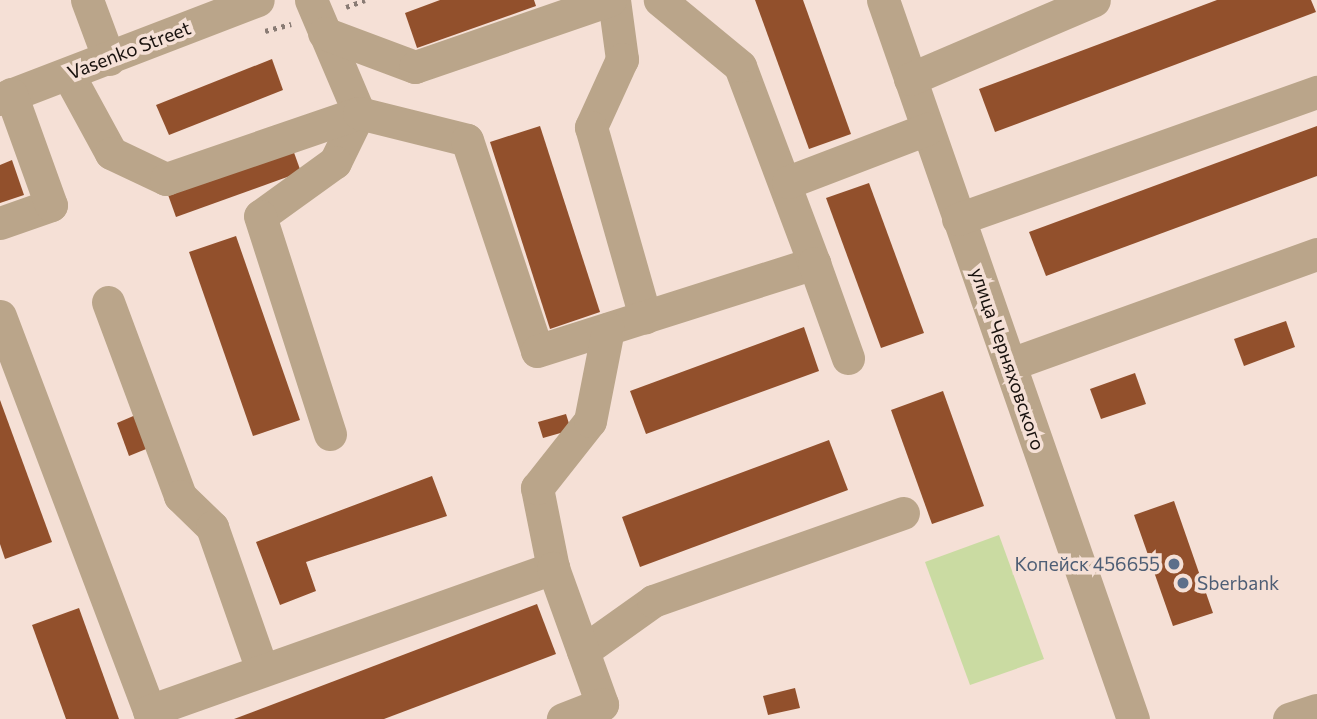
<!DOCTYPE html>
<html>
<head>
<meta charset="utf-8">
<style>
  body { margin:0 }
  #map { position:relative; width:1317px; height:719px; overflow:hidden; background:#f5e0d6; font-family:Commissioner,sans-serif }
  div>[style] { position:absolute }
  .green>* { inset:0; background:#cadba2 }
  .building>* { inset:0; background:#92502c }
  .path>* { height:4.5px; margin-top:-2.25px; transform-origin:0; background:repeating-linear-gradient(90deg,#897b74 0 3.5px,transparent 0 8.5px) }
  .minor>* { height:33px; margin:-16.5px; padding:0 16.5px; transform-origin:16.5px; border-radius:16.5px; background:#baa58a }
  .dots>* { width:19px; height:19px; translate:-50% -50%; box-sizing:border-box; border:4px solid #f5e0d6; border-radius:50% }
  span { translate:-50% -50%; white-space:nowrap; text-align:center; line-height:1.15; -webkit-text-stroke:7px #f5e0d6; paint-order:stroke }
  .street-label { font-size:19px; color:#18110d }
  .service-label { font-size:19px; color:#4e5e75 }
  .right { translate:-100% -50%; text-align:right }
  .left { translate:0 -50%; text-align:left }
</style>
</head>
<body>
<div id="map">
  <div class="green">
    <div style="clip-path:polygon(999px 535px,1044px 659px,970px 685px,925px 562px)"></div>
  </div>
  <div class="building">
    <div style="clip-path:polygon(440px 0,534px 0,536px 6px,417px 48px,405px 13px)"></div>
    <div style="clip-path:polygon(755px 0,803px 0,851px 134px,809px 149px)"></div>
    <div style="clip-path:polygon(1217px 0,1311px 0,1316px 12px,995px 132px,979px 89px)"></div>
    <div style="clip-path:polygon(272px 59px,283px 90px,169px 135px,156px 105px)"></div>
    <div style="clip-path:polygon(540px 126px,600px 312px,550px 329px,490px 142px)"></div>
    <div style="clip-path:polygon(1317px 126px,1317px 176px,1046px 276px,1029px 232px)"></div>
    <div style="clip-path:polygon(292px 147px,301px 172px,176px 217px,167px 192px)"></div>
    <div style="clip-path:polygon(12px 160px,24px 195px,0 203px,0 165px)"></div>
    <div style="clip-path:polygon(869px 183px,924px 333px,881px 348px,826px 198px)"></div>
    <div style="clip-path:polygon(236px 236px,300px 420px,253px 436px,189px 252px)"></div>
    <div style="clip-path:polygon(1286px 321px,1295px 347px,1244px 366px,1234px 339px)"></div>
    <div style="clip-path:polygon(804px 327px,819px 371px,646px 434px,630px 391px)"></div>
    <div style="clip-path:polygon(1135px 373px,1146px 404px,1101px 419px,1090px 389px)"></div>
    <div style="clip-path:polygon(943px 391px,984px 506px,932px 524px,891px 410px)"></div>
    <div style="clip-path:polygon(0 400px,52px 542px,5px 559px,0 544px)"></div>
    <div style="clip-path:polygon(138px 414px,151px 447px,129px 456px,117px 423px)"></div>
    <div style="clip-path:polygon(566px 414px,571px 430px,543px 438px,538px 422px)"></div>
    <div style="clip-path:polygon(829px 440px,848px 490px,640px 567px,622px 517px)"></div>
    <div style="clip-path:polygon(432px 476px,447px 516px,306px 562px,316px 591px,280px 605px,256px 542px)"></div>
    <div style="clip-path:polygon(1174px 501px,1213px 613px,1173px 626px,1134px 515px)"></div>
    <div style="clip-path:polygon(537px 604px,556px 654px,384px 719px,234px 719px)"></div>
    <div style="clip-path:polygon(79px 608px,119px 719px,66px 719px,32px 625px)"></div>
    <div style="clip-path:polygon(795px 688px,800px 708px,768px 715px,763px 696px)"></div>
  </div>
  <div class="path">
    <div style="left:346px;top:7px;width:20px;rotate:-20deg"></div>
    <div style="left:265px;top:31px;width:27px;rotate:-15deg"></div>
  </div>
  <div class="minor">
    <div style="left:87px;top:0;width:63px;rotate:69.6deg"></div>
    <div style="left:311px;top:0;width:123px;rotate:67deg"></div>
    <div style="left:359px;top:113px;width:55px;rotate:116.1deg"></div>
    <div style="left:335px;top:162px;width:92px;rotate:144.2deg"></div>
    <div style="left:260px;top:216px;width:229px;rotate:72.2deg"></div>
    <div style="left:614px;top:0;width:60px;rotate:82.3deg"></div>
    <div style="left:622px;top:59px;width:75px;rotate:114.5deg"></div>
    <div style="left:591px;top:127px;width:198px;rotate:74.1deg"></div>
    <div style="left:883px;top:0;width:761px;rotate:70.83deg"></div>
    <div style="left:324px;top:33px;width:97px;rotate:20.5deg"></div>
    <div style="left:415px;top:67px;width:206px;rotate:-19deg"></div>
    <div style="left:68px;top:74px;width:90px;rotate:61.4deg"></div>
    <div style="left:111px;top:153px;width:61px;rotate:25.3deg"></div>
    <div style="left:166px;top:179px;width:204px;rotate:-18.9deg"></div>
    <div style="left:359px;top:113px;width:111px;rotate:14deg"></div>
    <div style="left:467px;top:140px;width:222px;rotate:71.6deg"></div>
    <div style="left:537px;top:351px;width:291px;rotate:-17.6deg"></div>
    <div style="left:814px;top:263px;width:210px;rotate:-110.6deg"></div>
    <div style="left:740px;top:66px;width:104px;rotate:-140.5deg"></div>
    <div style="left:910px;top:79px;width:200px;rotate:-23.2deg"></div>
    <div style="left:0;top:99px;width:276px;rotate:-21deg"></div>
    <div style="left:788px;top:182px;width:149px;rotate:-20.9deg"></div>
    <div style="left:958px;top:219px;width:381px;rotate:-19.5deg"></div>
    <div style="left:0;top:223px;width:54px;rotate:-19.4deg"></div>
    <div style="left:51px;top:205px;width:118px;rotate:-109.8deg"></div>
    <div style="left:814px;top:263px;width:101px;rotate:70.3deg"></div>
    <div style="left:108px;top:302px;width:207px;rotate:69.6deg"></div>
    <div style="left:180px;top:496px;width:45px;rotate:44.1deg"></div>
    <div style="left:212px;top:527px;width:151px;rotate:70.7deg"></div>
    <div style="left:0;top:316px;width:431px;rotate:69.3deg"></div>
    <div style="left:1011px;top:364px;width:325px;rotate:-19.8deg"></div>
    <div style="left:553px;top:568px;width:82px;rotate:-101.3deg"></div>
    <div style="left:537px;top:488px;width:85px;rotate:-51.7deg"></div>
    <div style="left:590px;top:421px;width:94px;rotate:-78.9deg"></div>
    <div style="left:583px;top:651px;width:86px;rotate:-35.5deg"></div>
    <div style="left:653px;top:601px;width:265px;rotate:-19.4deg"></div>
    <div style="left:149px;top:711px;width:429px;rotate:-19.5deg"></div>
    <div style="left:553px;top:568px;width:145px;rotate:70.2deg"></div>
    <div style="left:602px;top:704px;width:42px;rotate:159deg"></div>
    <div style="left:1289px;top:719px;width:29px;rotate:-18deg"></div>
  </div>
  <div class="dots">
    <div style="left:1174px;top:564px;background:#5c6f8a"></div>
    <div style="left:1183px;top:583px;background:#5c6f8a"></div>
  </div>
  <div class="street-label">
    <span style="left:129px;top:50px;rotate:-21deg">Vasenko Street</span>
    <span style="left:1008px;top:359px;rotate:71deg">улица Черняховского</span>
  </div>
  <div class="service-label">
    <span class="right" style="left:1160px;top:564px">Копейск 456655</span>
    <span class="left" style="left:1197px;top:583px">Sberbank</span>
  </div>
</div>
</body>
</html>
